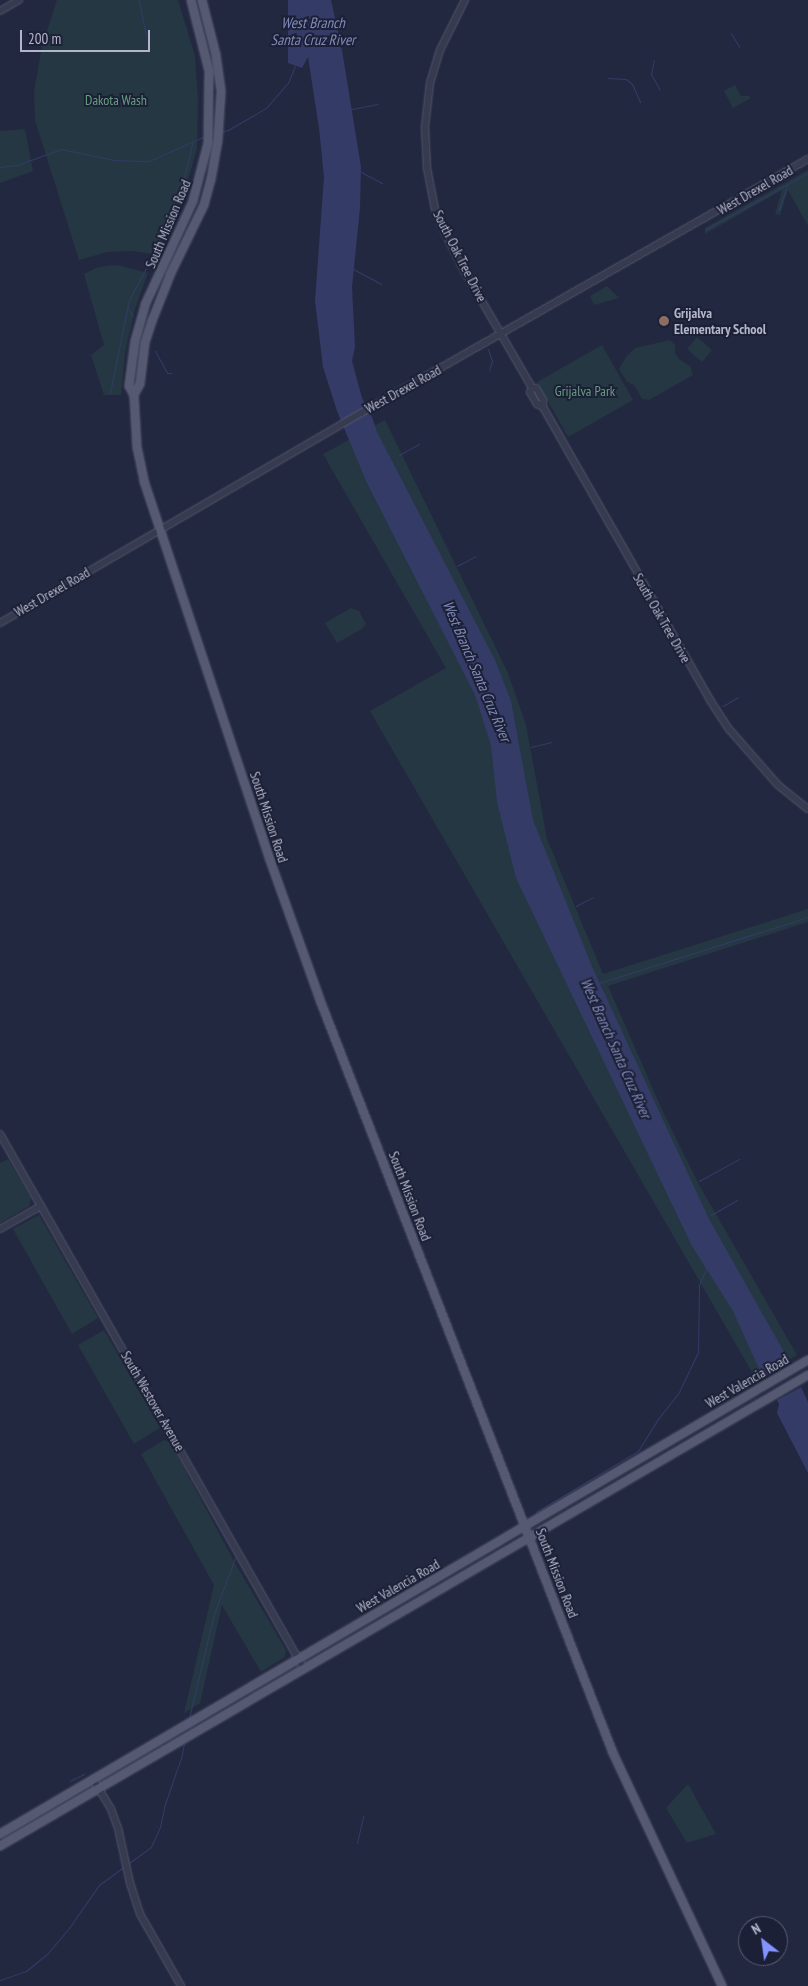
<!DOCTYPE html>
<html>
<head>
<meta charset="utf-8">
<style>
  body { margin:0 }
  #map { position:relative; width:808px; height:1986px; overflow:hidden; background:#232841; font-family:"PT Sans Narrow",sans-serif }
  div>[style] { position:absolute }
  .green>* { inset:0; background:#253742 }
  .water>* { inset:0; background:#343b67 }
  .pier>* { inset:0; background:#232841 }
  .stream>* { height:1px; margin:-0.5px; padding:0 0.5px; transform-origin:0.5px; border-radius:0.5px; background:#343b67 }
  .roads { filter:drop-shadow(0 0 1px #52566b) drop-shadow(0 0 1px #52566b) }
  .minor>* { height:6px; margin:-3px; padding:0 3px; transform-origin:3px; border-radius:3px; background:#373b50 }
  .major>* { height:8px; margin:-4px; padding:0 4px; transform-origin:4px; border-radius:4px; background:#555971 }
  .dots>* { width:14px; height:14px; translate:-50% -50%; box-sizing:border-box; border:2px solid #1c2036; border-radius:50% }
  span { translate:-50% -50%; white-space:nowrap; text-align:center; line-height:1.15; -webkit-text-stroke:4px #1c2036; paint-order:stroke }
  .park-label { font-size:14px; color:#689e82 }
  .street-label { font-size:14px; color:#b3b6cb }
  .poi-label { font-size:14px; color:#b3b6cb; font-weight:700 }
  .left { translate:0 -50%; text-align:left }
  .water-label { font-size:15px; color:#808ab9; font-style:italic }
  .north { position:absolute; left:738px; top:1916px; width:50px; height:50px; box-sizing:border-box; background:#1c2036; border:1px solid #585c72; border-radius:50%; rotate:330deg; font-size:14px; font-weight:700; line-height:20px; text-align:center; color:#b3b6cb }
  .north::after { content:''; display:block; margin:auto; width:18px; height:22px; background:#8494ff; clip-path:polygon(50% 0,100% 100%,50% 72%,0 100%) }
  .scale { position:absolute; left:20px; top:30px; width:130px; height:22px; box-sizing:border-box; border:2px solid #b3b6cb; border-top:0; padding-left:6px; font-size:15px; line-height:18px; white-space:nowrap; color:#b3b6cb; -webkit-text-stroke:4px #1c2036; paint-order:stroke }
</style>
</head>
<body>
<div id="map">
  <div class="green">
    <div style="clip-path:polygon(57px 0,178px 0,195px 56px,198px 98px,197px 149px,180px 206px,157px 255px,133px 251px,107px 252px,79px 260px,35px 120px,34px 92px,42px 46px)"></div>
    <div style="clip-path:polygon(735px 85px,741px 96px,749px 96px,751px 98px,733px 108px,724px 91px)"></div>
    <div style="clip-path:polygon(25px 129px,33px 171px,0 183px,0 131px)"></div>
    <div style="clip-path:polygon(808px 170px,808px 226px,788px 190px,780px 215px,775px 214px,782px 190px,705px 234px,705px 228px)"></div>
    <div style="clip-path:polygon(117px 265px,148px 273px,135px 309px,125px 353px,121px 395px,104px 395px,91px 355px,104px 345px,84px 274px,98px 267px)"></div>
    <div style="clip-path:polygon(607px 286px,619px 298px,594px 305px,590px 296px)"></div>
    <div style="clip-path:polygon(697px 337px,712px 350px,702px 362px,687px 349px)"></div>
    <div style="clip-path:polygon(670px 340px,675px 345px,675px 353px,679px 359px,690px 366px,693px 375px,649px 400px,642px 399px,634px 385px,627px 382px,619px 369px,626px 357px,635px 348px)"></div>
    <div style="clip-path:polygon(602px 345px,633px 400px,568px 437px,537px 382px)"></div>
    <div style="clip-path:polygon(385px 420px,508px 673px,526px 725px,547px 839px,603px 974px,808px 909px,808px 922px,608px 986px,663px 1112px,698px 1183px,797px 1355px,756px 1379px,370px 711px,446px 668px,323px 454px)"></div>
    <div style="clip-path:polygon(351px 608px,359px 611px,366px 624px,362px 629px,337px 643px,325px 623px)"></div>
    <div style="clip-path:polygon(8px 1159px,31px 1198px,29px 1206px,0 1223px,0 1163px)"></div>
    <div style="clip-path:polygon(39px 1215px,98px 1318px,72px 1334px,13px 1229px)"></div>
    <div style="clip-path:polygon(104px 1330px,160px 1428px,134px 1444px,78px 1345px)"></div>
    <div style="clip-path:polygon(164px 1440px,170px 1442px,235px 1563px,286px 1650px,285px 1657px,261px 1672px,222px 1605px,200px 1703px,184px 1713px,214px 1585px,141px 1454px)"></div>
    <div style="clip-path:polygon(688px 1784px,716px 1834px,687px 1843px,666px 1808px)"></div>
  </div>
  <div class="water">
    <div style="clip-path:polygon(288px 0,331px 0,342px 50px,361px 167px,360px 208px,352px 287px,355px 347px,352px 361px,362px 398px,372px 417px,377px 432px,495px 660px,511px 701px,533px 820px,593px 969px,709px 1219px,788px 1359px,808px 1402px,808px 1473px,777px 1413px,779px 1404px,766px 1376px,760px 1371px,733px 1311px,692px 1246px,516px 878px,497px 802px,491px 745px,475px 695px,367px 483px,337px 411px,323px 367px,315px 301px,324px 177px,319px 128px,308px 57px,302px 68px,288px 63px)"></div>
  </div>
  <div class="pier">
    <div style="clip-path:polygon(790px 1363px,803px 1386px,777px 1400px,766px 1377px)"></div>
  </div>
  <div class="stream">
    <div style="left:139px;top:0;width:37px;rotate:79deg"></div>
    <div style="left:731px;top:33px;width:16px;rotate:60deg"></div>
    <div style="left:654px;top:60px;width:14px;rotate:102deg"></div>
    <div style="left:651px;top:74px;width:18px;rotate:61deg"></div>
    <div style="left:608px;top:78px;width:18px;rotate:3deg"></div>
    <div style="left:626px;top:79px;width:8px;rotate:40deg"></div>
    <div style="left:632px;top:84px;width:20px;rotate:66deg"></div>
    <div style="left:352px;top:109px;width:26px;rotate:-11deg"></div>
    <div style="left:221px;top:132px;width:7px;rotate:-16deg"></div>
    <div style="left:228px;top:130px;width:44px;rotate:-30.1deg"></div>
    <div style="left:266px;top:108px;width:33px;rotate:-49deg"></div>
    <div style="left:288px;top:83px;width:18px;rotate:-68deg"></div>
    <div style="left:0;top:167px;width:17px;rotate:-7deg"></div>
    <div style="left:17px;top:165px;width:47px;rotate:-20deg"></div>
    <div style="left:61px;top:149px;width:54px;rotate:11.7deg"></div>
    <div style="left:114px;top:160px;width:35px;rotate:2deg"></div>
    <div style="left:149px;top:161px;width:61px;rotate:-24.1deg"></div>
    <div style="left:361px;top:172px;width:24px;rotate:28deg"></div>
    <div style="left:779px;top:210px;width:26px;rotate:-72deg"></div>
    <div style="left:706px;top:229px;width:116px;rotate:-28.8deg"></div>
    <div style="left:152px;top:256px;width:67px;rotate:-65.3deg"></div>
    <div style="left:180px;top:195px;width:57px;rotate:-76.7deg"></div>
    <div style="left:353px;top:269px;width:32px;rotate:28deg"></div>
    <div style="left:128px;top:308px;width:9px;rotate:58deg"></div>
    <div style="left:488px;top:349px;width:13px;rotate:72deg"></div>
    <div style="left:492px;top:361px;width:10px;rotate:107deg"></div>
    <div style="left:155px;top:351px;width:25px;rotate:61deg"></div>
    <div style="left:167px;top:373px;width:4px"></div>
    <div style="left:110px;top:393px;width:95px;rotate:-78.5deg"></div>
    <div style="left:129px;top:300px;width:36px;rotate:-62deg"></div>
    <div style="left:399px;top:455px;width:23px;rotate:-29deg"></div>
    <div style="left:457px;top:566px;width:21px;rotate:-28deg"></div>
    <div style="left:723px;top:706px;width:17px;rotate:-31deg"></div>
    <div style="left:531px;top:747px;width:21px;rotate:-14deg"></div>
    <div style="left:576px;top:906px;width:19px;rotate:-28deg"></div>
    <div style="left:599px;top:983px;width:219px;rotate:-17.5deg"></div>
    <div style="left:699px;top:1181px;width:46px;rotate:-28.8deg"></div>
    <div style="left:711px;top:1215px;width:30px;rotate:-30deg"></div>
    <div style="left:536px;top:1512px;width:119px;rotate:-30.9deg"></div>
    <div style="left:638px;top:1451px;width:38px;rotate:-58deg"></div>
    <div style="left:658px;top:1419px;width:34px;rotate:-52deg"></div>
    <div style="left:679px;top:1392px;width:44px;rotate:-64.6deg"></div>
    <div style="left:698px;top:1352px;width:67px;rotate:-89.1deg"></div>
    <div style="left:699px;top:1285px;width:17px;rotate:-66deg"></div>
    <div style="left:189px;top:1718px;width:107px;rotate:-76.5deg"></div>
    <div style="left:214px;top:1614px;width:60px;rotate:-69.4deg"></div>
    <div style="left:70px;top:1781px;width:16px;rotate:-27deg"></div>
    <div style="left:357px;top:1843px;width:28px;rotate:-77deg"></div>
    <div style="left:129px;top:1863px;width:27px;rotate:-36deg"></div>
    <div style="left:151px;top:1847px;width:22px;rotate:-66deg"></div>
    <div style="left:160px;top:1827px;width:24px;rotate:-78deg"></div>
    <div style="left:165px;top:1804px;width:52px;rotate:-70.9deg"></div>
    <div style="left:182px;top:1755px;width:13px;rotate:-81deg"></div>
    <div style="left:0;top:1980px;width:28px;rotate:-19deg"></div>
    <div style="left:26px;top:1971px;width:28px;rotate:-39deg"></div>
    <div style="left:48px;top:1953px;width:33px;rotate:-50deg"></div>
    <div style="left:69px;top:1928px;width:52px;rotate:-55.1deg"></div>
    <div style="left:99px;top:1885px;width:31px;rotate:-36deg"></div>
  </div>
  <div class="roads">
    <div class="minor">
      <div style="left:465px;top:0;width:56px;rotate:116.6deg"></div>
      <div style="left:440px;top:50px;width:34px;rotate:107deg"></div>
      <div style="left:430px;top:83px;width:44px;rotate:96.5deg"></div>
      <div style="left:425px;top:127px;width:41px;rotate:87.2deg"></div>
      <div style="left:427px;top:168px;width:42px;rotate:79deg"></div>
      <div style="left:435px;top:209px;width:26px;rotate:67deg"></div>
      <div style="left:445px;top:233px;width:36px;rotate:63deg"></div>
      <div style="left:461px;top:265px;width:138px;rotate:59.9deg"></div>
      <div style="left:530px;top:384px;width:4px;rotate:63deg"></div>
      <div style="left:532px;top:388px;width:4px"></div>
      <div style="left:536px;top:388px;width:14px;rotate:60deg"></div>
      <div style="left:543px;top:400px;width:7px;rotate:90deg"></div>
      <div style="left:543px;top:407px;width:7px;rotate:-153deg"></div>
      <div style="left:537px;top:404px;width:14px;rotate:-120deg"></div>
      <div style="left:530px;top:392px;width:4px;rotate:-63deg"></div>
      <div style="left:0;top:11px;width:22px;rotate:-30deg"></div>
      <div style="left:543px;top:407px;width:337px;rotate:60.3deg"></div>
      <div style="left:710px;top:700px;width:35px;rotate:57deg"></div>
      <div style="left:729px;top:729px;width:74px;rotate:48.8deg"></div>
      <div style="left:778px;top:785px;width:38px;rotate:39deg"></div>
      <div style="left:0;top:623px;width:418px;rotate:-30.2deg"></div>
      <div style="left:361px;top:413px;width:514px;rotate:-29.61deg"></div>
      <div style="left:0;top:1134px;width:615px;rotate:60.39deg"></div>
      <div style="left:0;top:1229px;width:47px;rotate:-29.3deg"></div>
      <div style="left:93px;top:1779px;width:35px;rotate:59deg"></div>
      <div style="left:111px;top:1809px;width:20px;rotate:70deg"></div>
      <div style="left:118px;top:1828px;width:56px;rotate:77.7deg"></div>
      <div style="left:130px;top:1883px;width:33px;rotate:72deg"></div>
      <div style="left:140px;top:1914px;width:83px;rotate:60.3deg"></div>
    </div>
    <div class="major">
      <div style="left:202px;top:0;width:57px;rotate:75.7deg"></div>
      <div style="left:216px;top:55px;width:37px;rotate:82deg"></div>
      <div style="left:221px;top:92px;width:48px;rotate:93.6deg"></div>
      <div style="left:218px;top:140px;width:40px;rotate:100deg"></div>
      <div style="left:211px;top:179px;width:27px;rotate:105deg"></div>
      <div style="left:204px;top:205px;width:76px;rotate:115.9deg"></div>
      <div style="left:171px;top:273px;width:52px;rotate:111.6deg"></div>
      <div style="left:152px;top:321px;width:23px;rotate:108deg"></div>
      <div style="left:145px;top:343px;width:41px;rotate:97deg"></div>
      <div style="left:140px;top:384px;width:13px;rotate:119deg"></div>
      <div style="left:134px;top:395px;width:52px;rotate:86.7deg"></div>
      <div style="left:137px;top:447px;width:35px;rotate:78deg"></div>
      <div style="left:144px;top:481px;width:399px;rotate:71.6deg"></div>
      <div style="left:270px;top:860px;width:149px;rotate:70.3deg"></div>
      <div style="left:320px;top:1000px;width:808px;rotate:68.74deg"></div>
      <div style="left:613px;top:1753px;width:257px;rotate:64.9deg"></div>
      <div style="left:134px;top:395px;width:10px;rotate:-119deg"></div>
      <div style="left:129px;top:386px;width:45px;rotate:-82.4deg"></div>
      <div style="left:135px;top:341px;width:37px;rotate:-74deg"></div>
      <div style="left:145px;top:305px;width:115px;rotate:-65.2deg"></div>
      <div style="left:193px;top:201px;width:60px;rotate:-75.5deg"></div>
      <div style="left:208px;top:143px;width:72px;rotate:-89.2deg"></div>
      <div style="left:209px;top:71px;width:73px;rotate:-104.2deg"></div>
      <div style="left:0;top:1834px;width:937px;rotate:-30.4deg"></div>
      <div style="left:0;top:1846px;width:935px;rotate:-30.24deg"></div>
    </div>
  </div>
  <div class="dots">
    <div style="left:664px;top:321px;background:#8d6e63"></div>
  </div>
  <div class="park-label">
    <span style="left:116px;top:100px">Dakota Wash</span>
    <span style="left:585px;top:391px">Grijalva Park</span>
  </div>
  <div class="street-label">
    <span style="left:755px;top:190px;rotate:-30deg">West Drexel Road</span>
    <span style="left:168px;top:224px;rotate:-67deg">South Mission Road</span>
    <span style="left:460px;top:256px;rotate:63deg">South Oak Tree Drive</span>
    <span style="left:403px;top:389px;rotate:-29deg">West Drexel Road</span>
    <span style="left:52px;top:592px;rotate:-30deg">West Drexel Road</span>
    <span style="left:662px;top:618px;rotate:60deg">South Oak Tree Drive</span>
    <span style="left:269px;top:817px;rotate:72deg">South Mission Road</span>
    <span style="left:410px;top:1196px;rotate:69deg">South Mission Road</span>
    <span style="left:747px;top:1381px;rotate:-30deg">West Valencia Road</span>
    <span style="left:153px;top:1401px;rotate:60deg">South Westover Avenue</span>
    <span style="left:557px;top:1573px;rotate:69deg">South Mission Road</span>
    <span style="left:398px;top:1586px;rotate:-30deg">West Valencia Road</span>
  </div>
  <div class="poi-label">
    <span class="left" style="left:674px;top:321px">Grijalva<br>Elementary School</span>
  </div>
  <div class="water-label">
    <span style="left:313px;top:31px">West Branch<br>Santa Cruz River</span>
    <span style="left:477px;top:671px;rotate:67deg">West Branch Santa Cruz River</span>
    <span style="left:616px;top:1048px;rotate:66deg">West Branch Santa Cruz River</span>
  </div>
  <div class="north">N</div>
  <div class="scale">200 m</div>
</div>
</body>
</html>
